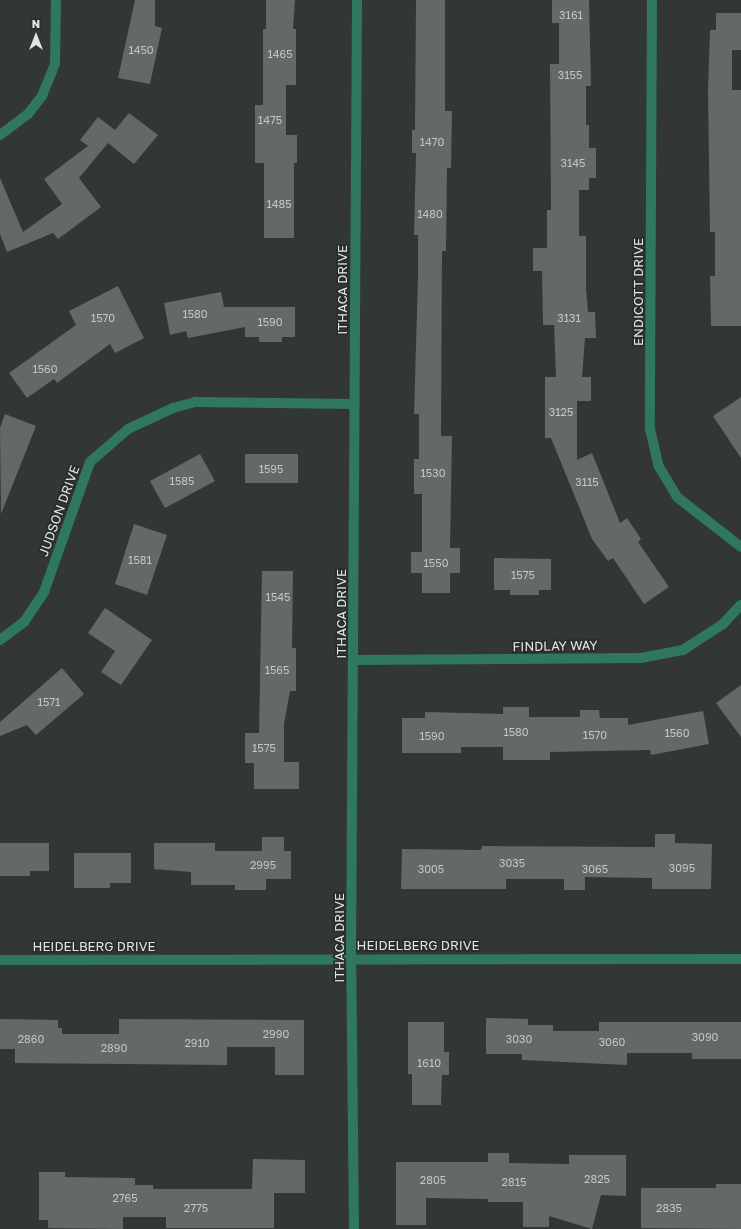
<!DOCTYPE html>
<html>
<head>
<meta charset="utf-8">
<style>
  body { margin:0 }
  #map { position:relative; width:741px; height:1229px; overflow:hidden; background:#323735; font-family:"Golos Text",sans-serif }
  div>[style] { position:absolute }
  .building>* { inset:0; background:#636966 }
  .street>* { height:10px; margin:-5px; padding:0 5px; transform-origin:5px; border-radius:5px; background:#2f785e }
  span { translate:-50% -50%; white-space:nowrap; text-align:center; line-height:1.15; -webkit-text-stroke:3.5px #282d2b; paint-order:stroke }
  .number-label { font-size:11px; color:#c2c6c4 }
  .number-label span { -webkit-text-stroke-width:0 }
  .street-label { font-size:13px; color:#e2e5e4 }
  .north { position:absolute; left:16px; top:16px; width:40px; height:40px; -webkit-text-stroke:3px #282d2b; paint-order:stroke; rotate:0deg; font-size:11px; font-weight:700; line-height:16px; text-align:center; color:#e2e5e4 }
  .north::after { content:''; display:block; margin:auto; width:14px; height:18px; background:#e2e5e4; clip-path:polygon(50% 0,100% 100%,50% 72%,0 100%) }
</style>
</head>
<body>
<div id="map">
  <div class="building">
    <div style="clip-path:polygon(135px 0,155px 0,155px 26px,162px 28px,150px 84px,118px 78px)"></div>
    <div style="clip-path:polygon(266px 0,295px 0,293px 29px,296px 29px,296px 85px,286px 85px,286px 135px,297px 135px,297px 163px,294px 163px,294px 238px,264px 238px,264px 163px,255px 163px,255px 105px,263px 105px,263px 29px,266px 29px)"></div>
    <div style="clip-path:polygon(416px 0,445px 0,445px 111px,452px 111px,451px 168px,447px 168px,446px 251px,442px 251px,441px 436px,452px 436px,450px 548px,460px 548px,460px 573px,450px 573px,450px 593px,422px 593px,422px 573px,411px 573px,411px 552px,422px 552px,422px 494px,414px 494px,414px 459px,419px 459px,419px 414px,414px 414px,418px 277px,418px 235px,414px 235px,416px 153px,412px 153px,412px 130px,415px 130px)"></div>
    <div style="clip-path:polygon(552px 0,589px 0,591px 86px,586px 86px,586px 125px,589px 125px,589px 148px,596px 148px,596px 178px,589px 178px,589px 190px,579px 190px,579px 236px,586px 236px,586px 289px,588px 312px,595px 312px,596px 338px,585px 338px,582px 377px,591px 377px,591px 401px,577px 401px,577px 460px,592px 453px,620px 523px,627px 518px,641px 539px,638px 542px,669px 587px,644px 604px,613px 558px,608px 561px,592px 539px,551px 438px,545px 438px,545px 377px,556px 377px,554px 325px,543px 325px,542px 271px,533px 271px,533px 248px,547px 248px,547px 210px,551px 210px,550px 64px,559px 64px,559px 23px,552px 23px)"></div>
    <div style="clip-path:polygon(716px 13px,741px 13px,741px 50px,732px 50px,732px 90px,741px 90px,741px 326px,711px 326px,710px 276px,715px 276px,715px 232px,710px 232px,708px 90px,710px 30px,716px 30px)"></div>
    <div style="clip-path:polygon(129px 113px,158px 135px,134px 164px,108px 143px,79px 178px,101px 207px,58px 239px,53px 233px,7px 252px,0 234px,0 178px,23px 232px,62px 204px,44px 179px,88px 146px,80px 140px,98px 117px,115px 130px)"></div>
    <div style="clip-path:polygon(118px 286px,144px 338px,115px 353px,110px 344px,57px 383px,54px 379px,27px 398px,9px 373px,76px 325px,69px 311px)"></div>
    <div style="clip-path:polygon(221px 292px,224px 307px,295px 307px,295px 337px,282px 337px,282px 342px,259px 342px,259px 337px,245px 337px,245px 327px,188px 338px,186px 331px,170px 335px,164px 303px)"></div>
    <div style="clip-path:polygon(741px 397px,741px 458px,713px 416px)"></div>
    <div style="clip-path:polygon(5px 414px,36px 426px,1px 514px,0 428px)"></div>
    <div style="clip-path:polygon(200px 454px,215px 481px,165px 508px,150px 481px)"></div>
    <div style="clip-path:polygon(245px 454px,298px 454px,298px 483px,245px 483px)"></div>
    <div style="clip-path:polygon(134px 524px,167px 535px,147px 595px,115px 584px)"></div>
    <div style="clip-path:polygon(494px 558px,551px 559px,551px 590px,539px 590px,539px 595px,510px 595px,510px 590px,494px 590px)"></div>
    <div style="clip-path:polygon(262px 571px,293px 571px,292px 648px,296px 648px,296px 691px,290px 691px,284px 724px,284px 762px,299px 762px,299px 789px,254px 789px,254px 763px,245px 763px,245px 733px,259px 733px)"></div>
    <div style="clip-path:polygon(105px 608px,152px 640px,121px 685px,101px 672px,115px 651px,88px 633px)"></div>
    <div style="clip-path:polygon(62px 668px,84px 694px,36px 735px,27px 725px,0 736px,0 722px)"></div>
    <div style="clip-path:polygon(741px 685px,741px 737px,716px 703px)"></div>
    <div style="clip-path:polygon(503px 707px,529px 707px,529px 717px,580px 717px,580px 710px,599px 710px,600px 718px,628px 718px,628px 725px,703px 711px,709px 744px,651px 755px,650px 750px,550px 752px,550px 760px,503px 760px,503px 747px,461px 747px,461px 753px,402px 753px,402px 718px,425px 718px,425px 712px,503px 714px)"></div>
    <div style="clip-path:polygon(655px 834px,675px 834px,675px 843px,712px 844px,711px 889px,652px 889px,652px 878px,585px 877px,585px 890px,564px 890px,564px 879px,506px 879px,506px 889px,401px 889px,402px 849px,481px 850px,482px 846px,652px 847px,655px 847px)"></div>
    <div style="clip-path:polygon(262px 837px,284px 837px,284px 851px,291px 851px,291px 879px,266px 879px,266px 890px,235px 890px,235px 885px,191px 885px,191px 872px,154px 869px,154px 843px,215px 843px,215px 851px,262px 851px)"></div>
    <div style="clip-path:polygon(0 843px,49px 843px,49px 871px,30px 871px,30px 876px,0 876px)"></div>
    <div style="clip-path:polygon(74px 853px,131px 853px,131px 883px,110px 883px,110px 888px,74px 888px)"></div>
    <div style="clip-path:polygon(486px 1018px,528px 1019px,528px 1025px,553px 1025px,553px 1031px,599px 1031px,599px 1022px,741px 1022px,741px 1059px,692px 1059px,692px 1053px,627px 1053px,627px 1065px,522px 1060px,522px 1054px,486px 1054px)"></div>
    <div style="clip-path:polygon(0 1019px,58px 1020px,58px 1028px,62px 1028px,62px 1034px,119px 1034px,119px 1019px,304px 1020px,304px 1075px,275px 1075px,275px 1047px,227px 1047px,227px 1065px,15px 1063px,15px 1049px,0 1049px)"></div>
    <div style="clip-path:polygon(408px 1022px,444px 1022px,444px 1052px,449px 1052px,449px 1075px,442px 1075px,441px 1105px,412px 1105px,412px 1074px,408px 1074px)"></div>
    <div style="clip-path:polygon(488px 1153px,509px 1153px,509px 1163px,569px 1164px,569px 1155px,626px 1155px,626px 1196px,601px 1195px,592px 1229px,549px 1216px,549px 1227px,523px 1227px,523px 1202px,488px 1202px,488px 1199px,426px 1198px,426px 1225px,396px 1225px,396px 1162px,488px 1162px)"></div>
    <div style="clip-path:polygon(253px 1159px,305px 1160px,305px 1193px,274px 1193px,274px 1228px,166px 1228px,166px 1217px,123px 1217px,123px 1229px,48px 1228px,48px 1220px,39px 1220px,39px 1172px,65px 1172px,65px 1177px,135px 1178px,135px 1185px,153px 1185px,153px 1189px,252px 1189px)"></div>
    <div style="clip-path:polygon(716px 1184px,741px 1184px,741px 1229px,641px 1228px,641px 1188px,716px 1188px)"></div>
  </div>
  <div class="street">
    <div style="left:652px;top:0;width:429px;rotate:90.3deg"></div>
    <div style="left:650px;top:429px;width:37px;rotate:77deg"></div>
    <div style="left:658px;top:465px;width:37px;rotate:59deg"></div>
    <div style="left:677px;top:497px;width:81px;rotate:38deg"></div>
    <div style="left:0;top:135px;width:35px;rotate:-37deg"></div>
    <div style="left:28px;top:114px;width:23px;rotate:-52deg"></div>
    <div style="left:42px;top:96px;width:35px;rotate:-68deg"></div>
    <div style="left:55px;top:63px;width:63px;rotate:-89.1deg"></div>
    <div style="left:0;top:640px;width:30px;rotate:-37deg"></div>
    <div style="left:24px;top:622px;width:36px;rotate:-56deg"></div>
    <div style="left:44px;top:592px;width:138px;rotate:-70.5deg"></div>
    <div style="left:90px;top:462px;width:50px;rotate:-41deg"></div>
    <div style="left:128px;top:429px;width:50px;rotate:-25deg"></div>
    <div style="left:173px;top:408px;width:24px;rotate:-15deg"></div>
    <div style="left:196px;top:402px;width:158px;rotate:0.7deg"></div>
    <div style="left:354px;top:660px;width:287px;rotate:-0.4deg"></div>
    <div style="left:641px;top:658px;width:43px;rotate:-10.8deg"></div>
    <div style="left:683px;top:650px;width:48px;rotate:-33deg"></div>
    <div style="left:723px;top:624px;width:26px;rotate:-47deg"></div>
    <div style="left:0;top:960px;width:741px;rotate:-0.08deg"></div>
    <div style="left:354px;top:1229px;width:270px;rotate:-90.6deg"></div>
    <div style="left:351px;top:959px;width:959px;rotate:-89.64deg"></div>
  </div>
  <div class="number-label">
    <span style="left:571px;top:15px">3161</span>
    <span style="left:141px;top:50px">1450</span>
    <span style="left:280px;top:54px">1465</span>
    <span style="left:570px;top:75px">3155</span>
    <span style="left:270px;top:120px">1475</span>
    <span style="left:432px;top:142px">1470</span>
    <span style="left:573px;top:163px">3145</span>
    <span style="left:279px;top:204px">1485</span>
    <span style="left:430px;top:214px">1480</span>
    <span style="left:195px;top:314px">1580</span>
    <span style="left:103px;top:318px">1570</span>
    <span style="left:569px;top:318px">3131</span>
    <span style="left:270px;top:322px">1590</span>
    <span style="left:45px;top:369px">1560</span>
    <span style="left:561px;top:412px">3125</span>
    <span style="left:271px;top:469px">1595</span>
    <span style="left:433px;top:473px">1530</span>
    <span style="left:182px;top:481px">1585</span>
    <span style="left:587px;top:482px">3115</span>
    <span style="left:140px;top:560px">1581</span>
    <span style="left:436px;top:563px">1550</span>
    <span style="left:523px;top:575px">1575</span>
    <span style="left:278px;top:597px">1545</span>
    <span style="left:277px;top:670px">1565</span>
    <span style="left:49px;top:702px">1571</span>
    <span style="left:516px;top:732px">1580</span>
    <span style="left:677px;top:733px">1560</span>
    <span style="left:595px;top:735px">1570</span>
    <span style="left:432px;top:736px">1590</span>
    <span style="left:264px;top:748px">1575</span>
    <span style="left:512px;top:863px">3035</span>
    <span style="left:263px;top:865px">2995</span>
    <span style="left:682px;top:868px">3095</span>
    <span style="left:431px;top:869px">3005</span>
    <span style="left:595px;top:869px">3065</span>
    <span style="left:276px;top:1034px">2990</span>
    <span style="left:705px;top:1037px">3090</span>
    <span style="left:31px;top:1039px">2860</span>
    <span style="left:519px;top:1039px">3030</span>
    <span style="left:612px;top:1042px">3060</span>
    <span style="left:197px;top:1043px">2910</span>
    <span style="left:114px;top:1048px">2890</span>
    <span style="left:429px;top:1063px">1610</span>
    <span style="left:597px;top:1179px">2825</span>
    <span style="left:433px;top:1180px">2805</span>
    <span style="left:514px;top:1182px">2815</span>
    <span style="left:125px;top:1198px">2765</span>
    <span style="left:196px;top:1208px">2775</span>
    <span style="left:669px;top:1208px">2835</span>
  </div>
  <div class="street-label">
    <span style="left:342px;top:290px;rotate:-90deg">ITHACA DRIVE</span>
    <span style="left:638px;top:292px;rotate:-90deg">ENDICOTT DRIVE</span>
    <span style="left:59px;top:511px;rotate:-70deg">JUDSON DRIVE</span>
    <span style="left:341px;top:614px;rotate:-90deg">ITHACA DRIVE</span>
    <span style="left:555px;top:646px;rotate:-1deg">FINDLAY WAY</span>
    <span style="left:339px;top:938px;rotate:-90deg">ITHACA DRIVE</span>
    <span style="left:418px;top:945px">HEIDELBERG DRIVE</span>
    <span style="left:94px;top:946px">HEIDELBERG DRIVE</span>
  </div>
  <div class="north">N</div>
</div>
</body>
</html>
